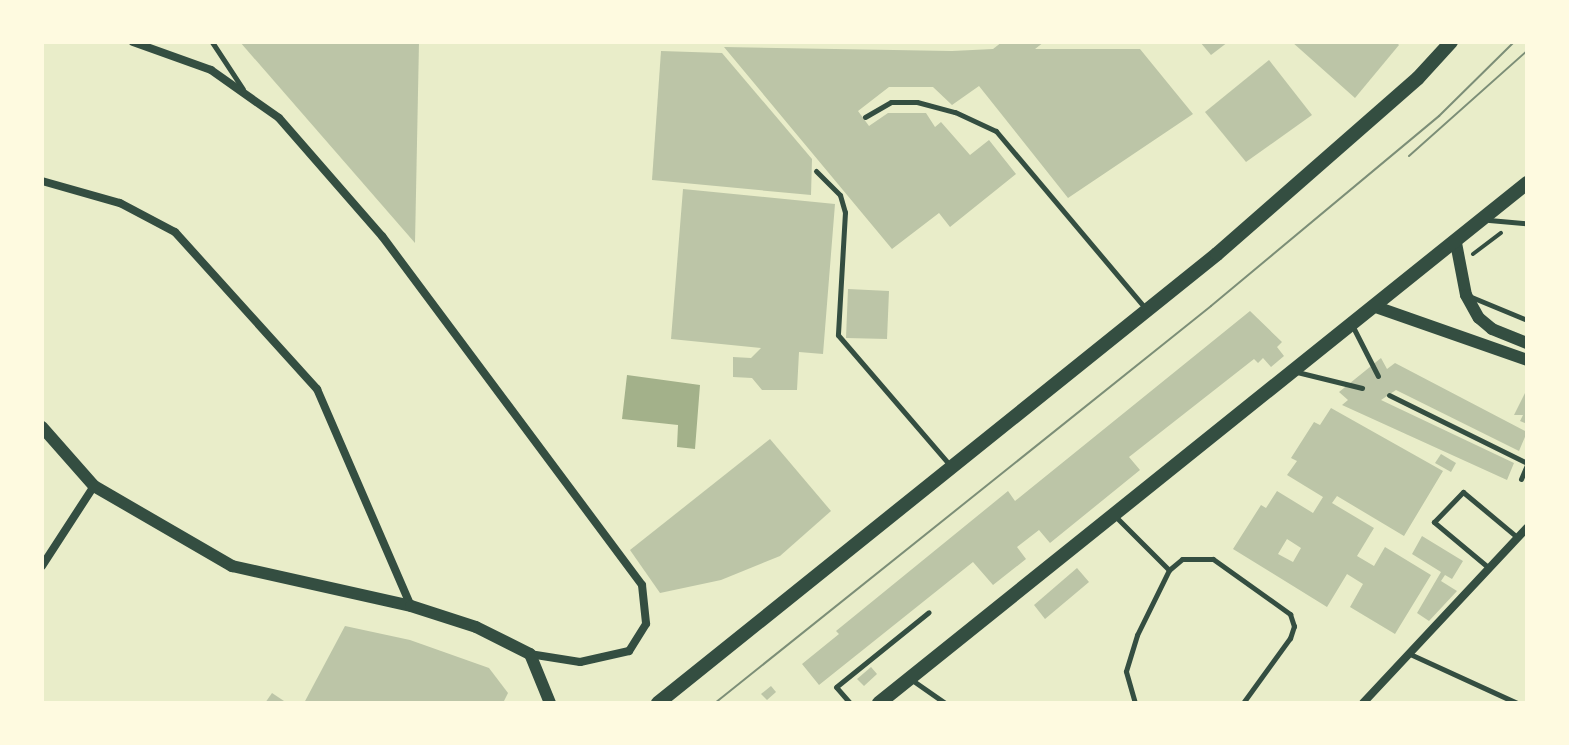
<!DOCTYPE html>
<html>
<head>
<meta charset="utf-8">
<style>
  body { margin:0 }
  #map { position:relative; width:1569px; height:745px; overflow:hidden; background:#e9edc9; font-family:Inter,sans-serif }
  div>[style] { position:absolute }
  .water>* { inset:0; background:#a3b18a }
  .building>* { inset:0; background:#bcc5a7 }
  .path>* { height:4px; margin:-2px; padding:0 2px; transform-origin:2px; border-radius:2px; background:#344e41 }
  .service>* { height:5px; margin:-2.5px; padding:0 2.5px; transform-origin:2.5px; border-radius:2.5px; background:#344e41 }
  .minor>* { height:8px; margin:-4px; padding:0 4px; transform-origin:4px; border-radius:4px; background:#344e41 }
  .tertiary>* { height:12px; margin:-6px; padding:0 6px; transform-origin:6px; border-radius:6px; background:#344e41 }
  .secondary>* { height:14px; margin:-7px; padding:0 7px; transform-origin:7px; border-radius:7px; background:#344e41 }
  .tram>* { height:2px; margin:-1px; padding:0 1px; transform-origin:1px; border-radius:1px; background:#7c8e77 }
  span { translate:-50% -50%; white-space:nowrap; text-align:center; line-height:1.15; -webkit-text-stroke:6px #fefae0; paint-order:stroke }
  .frame { position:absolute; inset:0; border:44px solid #fefae0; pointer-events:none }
</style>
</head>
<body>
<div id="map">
  <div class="water">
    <div style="clip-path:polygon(627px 375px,700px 385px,695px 449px,677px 447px,678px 425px,622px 419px)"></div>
  </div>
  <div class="building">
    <div style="clip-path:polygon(240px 42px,419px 42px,415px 243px)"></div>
    <div style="clip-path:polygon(1002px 42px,1044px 42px,1035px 49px,1140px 49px,1193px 114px,1068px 198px,979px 86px,952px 105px,933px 87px,889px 87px,858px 111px,869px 126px,888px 113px,926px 113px,935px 127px,941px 122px,970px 155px,989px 140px,1016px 174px,950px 227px,939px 213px,892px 249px,724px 47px,952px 51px,993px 49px)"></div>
    <div style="clip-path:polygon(1200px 42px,1228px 42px,1211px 55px)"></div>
    <div style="clip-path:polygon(1292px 42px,1396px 42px,1399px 45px,1355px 98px)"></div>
    <div style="clip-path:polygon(661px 51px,722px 53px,812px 159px,811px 195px,652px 180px)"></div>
    <div style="clip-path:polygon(1269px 60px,1312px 115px,1246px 162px,1205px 112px)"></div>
    <div style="clip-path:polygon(683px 189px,835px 204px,823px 354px,799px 352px,797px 390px,762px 390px,752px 378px,733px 377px,733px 357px,751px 358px,761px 348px,671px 339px)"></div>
    <div style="clip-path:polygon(848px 289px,889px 291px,887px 339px,846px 338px)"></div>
    <div style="clip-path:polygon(1250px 311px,1282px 342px,1277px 347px,1284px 356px,1271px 367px,1263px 358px,1258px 363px,1254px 359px,1129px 457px,1140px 470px,1050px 543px,1039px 530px,1017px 547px,1026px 559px,993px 585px,973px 562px,819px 685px,802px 664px,839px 634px,836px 631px,1008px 491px,1015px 501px)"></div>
    <div style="clip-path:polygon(1381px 358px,1387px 369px,1395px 363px,1527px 432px,1519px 451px,1396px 390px,1381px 400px,1514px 463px,1507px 480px,1342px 405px,1348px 400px,1339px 392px)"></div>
    <div style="clip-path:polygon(1527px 389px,1527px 424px,1520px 421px,1523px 415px,1514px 415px)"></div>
    <div style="clip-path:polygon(evenodd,1331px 408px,1443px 471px,1404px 536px,1337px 496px,1332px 503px,1374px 528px,1357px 556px,1374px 566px,1385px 547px,1431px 575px,1395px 634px,1350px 607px,1363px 584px,1347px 574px,1327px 607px,1233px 549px,1261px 505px,1266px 508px,1277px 491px,1313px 513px,1323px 497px,1287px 475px,1297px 461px,1291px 458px,1314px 422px,1320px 425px,1331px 408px,1287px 539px,1301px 548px,1293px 562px,1278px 554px,1287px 539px)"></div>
    <div style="clip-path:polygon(770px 439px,831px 511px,780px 556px,721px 580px,660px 593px,630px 550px)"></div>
    <div style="clip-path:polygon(1441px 454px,1456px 463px,1451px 472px,1435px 463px)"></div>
    <div style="clip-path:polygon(1422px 536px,1463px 561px,1452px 579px,1445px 575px,1441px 581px,1457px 591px,1429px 621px,1417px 613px,1441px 572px,1412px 554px)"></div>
    <div style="clip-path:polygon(1077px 568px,1089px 582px,1045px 619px,1034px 605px)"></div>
    <div style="clip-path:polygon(345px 626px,410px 640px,489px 668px,508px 693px,503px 703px,304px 703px)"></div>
    <div style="clip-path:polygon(871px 667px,877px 674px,864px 686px,857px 679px)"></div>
    <div style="clip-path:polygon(771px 686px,776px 692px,767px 700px,761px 694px)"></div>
    <div style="clip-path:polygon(272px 693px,287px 703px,265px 703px)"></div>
  </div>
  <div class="path">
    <div style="left:1473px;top:254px;width:35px;rotate:-37deg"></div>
  </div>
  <div class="service">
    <div style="left:212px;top:42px;width:56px;rotate:56.6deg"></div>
    <div style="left:865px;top:117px;width:30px;rotate:-30deg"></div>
    <div style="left:891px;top:102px;width:26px"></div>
    <div style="left:917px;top:102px;width:39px;rotate:15deg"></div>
    <div style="left:955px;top:112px;width:45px;rotate:24.9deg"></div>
    <div style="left:996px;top:131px;width:233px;rotate:49.9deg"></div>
    <div style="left:816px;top:171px;width:34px;rotate:45deg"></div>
    <div style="left:840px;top:195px;width:18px;rotate:74deg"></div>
    <div style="left:845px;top:212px;width:123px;rotate:93.3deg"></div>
    <div style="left:838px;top:335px;width:172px;rotate:49.3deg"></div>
    <div style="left:1489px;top:220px;width:38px;rotate:5deg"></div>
    <div style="left:1469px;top:296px;width:63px;rotate:22.5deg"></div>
    <div style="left:1353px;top:327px;width:55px;rotate:63deg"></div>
    <div style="left:1297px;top:372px;width:67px;rotate:13.8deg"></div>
    <div style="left:1389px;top:395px;width:154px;rotate:26.2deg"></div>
    <div style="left:1521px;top:479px;width:15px;rotate:-67deg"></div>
    <div style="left:1116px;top:517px;width:75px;rotate:45deg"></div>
    <div style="left:1489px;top:568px;width:72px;rotate:-140.1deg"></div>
    <div style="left:1434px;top:522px;width:42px;rotate:-46deg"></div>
    <div style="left:1463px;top:492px;width:70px;rotate:39.8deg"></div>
    <div style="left:1410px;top:654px;width:118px;rotate:24.6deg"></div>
    <div style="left:912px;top:680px;width:40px;rotate:34.9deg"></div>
    <div style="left:850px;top:703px;width:21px;rotate:-131deg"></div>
    <div style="left:836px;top:687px;width:119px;rotate:-38.9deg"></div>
    <div style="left:1135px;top:703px;width:33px;rotate:-106deg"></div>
    <div style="left:1126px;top:671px;width:38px;rotate:-73deg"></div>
    <div style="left:1137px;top:635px;width:72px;rotate:-63.8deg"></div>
    <div style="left:1169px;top:570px;width:17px;rotate:-40deg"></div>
    <div style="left:1182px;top:559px;width:31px"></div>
    <div style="left:1213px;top:559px;width:95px;rotate:35.5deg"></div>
    <div style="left:1290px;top:614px;width:13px;rotate:72deg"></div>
    <div style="left:1294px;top:626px;width:13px;rotate:108deg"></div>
    <div style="left:1290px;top:638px;width:80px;rotate:125.9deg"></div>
  </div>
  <div class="minor">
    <div style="left:133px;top:42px;width:83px;rotate:19.7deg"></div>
    <div style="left:211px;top:70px;width:83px;rotate:35.2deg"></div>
    <div style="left:279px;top:118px;width:157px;rotate:48.9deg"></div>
    <div style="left:382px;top:236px;width:435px;rotate:53.3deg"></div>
    <div style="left:642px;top:585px;width:39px;rotate:84deg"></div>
    <div style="left:646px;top:624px;width:32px;rotate:122deg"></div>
    <div style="left:629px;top:651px;width:50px;rotate:167.3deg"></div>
    <div style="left:580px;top:662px;width:51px;rotate:-170.9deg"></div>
    <div style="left:42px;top:181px;width:81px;rotate:15.8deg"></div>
    <div style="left:120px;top:203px;width:62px;rotate:27.8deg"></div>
    <div style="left:175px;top:232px;width:212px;rotate:47.9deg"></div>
    <div style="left:317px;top:389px;width:236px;rotate:66.6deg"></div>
    <div style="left:42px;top:566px;width:95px;rotate:-57deg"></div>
    <div style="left:1363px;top:703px;width:240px;rotate:-46.9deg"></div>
  </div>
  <div class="tertiary">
    <div style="left:1456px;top:243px;width:53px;rotate:79.1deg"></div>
    <div style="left:1466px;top:295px;width:26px;rotate:61deg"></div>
    <div style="left:1479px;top:318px;width:17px;rotate:40deg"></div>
    <div style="left:1492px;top:329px;width:38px;rotate:22deg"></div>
    <div style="left:1376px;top:307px;width:160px;rotate:19.3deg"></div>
    <div style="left:42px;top:427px;width:79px;rotate:48.6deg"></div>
    <div style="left:94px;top:486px;width:160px;rotate:30.1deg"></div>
    <div style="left:232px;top:566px;width:183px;rotate:12.6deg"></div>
    <div style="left:411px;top:606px;width:68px;rotate:17.9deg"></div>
    <div style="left:476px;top:627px;width:60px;rotate:26.6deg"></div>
    <div style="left:530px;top:654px;width:53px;rotate:67.8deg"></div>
  </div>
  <div class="secondary">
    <div style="left:658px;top:703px;width:717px;rotate:-38.77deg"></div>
    <div style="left:1217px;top:254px;width:267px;rotate:-41.2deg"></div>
    <div style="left:1418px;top:78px;width:49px;rotate:-47.5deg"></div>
    <div style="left:879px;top:703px;width:831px;rotate:-38.75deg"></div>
  </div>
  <div class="tram">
    <div style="left:1409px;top:156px;width:158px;rotate:-41.7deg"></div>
    <div style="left:715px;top:703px;width:635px;rotate:-38.67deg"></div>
    <div style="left:1211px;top:306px;width:297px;rotate:-39.8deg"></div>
    <div style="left:1439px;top:116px;width:105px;rotate:-44.6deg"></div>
  </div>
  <div class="frame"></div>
</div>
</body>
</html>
